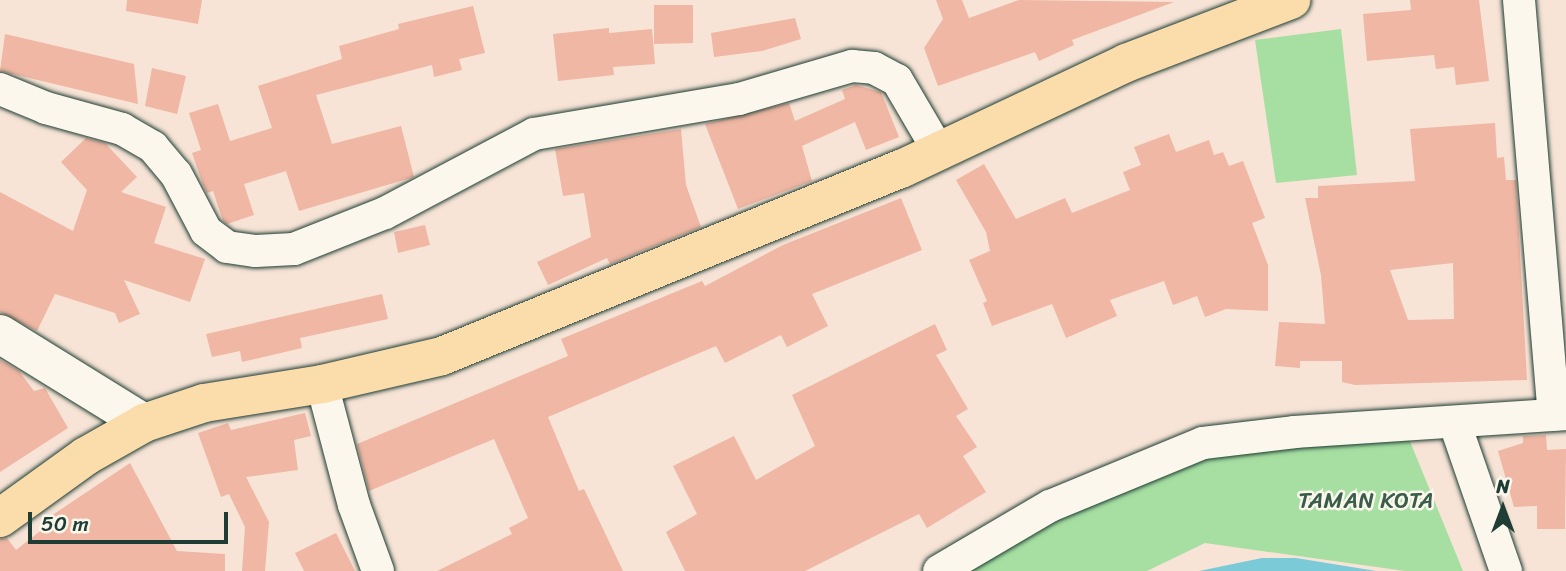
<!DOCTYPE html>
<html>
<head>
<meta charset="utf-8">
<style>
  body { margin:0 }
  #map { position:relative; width:1566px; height:571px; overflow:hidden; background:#f7e4d6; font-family:Sriracha,sans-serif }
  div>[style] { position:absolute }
  .green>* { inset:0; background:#a7dfa2 }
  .water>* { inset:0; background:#7bcad8 }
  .building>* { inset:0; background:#efb7a4 }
  .roads { filter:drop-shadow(0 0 2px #1f3d34) drop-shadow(0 0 2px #1f3d34) }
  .street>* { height:32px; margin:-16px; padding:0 16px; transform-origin:16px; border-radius:16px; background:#fbf7ec }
  .secondary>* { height:38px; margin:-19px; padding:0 19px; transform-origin:19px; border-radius:19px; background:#fbf7ec }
  .highway>* { height:38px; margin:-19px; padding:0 19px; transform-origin:19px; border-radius:19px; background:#fbddab }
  span { translate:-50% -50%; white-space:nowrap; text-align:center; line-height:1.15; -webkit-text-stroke:5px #fbf7ec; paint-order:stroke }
  .park-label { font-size:23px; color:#3a5d4a }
  .north { position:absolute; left:1468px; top:473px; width:70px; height:70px; -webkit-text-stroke:5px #fbf7ec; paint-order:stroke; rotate:0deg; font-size:19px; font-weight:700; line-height:28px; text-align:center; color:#1f3d34 }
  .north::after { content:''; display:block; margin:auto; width:24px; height:32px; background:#1f3d34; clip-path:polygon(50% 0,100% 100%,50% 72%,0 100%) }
  .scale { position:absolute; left:28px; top:512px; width:200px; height:32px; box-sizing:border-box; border:4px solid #1f3d34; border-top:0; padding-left:9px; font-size:21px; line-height:24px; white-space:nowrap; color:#1f3d34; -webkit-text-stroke:5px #fbf7ec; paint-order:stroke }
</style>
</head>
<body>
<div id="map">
  <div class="green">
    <div style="clip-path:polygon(1341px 29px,1357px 175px,1276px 183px,1255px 40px)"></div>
    <div style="clip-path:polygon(1407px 434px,1463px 571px,1405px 571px,1205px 543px,1147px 571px,950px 571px,1190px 455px)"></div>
  </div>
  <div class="water">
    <div style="clip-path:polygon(1262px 558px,1296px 558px,1376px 571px,1199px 571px)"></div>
  </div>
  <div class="building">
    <div style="clip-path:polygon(127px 0,202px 0,198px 24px,126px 11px)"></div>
    <div style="clip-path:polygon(936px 0,962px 0,969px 18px,1019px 0,1174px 2px,1072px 40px,1074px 45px,1039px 61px,1035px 52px,938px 86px,924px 48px,943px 19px)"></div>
    <div style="clip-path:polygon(1410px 0,1479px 0,1489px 81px,1456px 85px,1454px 67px,1436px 69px,1434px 55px,1367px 61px,1363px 14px,1411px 10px)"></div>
    <div style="clip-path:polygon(654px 5px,693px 5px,693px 43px,654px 44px)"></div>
    <div style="clip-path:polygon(473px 6px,485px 53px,459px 59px,462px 70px,434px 77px,432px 65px,316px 95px,332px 144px,401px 126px,414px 177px,299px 211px,286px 171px,244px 184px,254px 215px,227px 224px,223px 221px,213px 191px,207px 193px,203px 185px,192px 153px,201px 150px,189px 113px,218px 104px,230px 141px,272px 128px,258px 86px,342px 59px,339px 46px,399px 29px,398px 24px)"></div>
    <div style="clip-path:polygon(795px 18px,801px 39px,762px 51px,714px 57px,711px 33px)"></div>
    <div style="clip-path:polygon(609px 28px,609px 33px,652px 29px,655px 64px,613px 67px,614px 75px,558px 81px,553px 34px)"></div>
    <div style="clip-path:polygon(5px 34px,134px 64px,138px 104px,0 71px)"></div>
    <div style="clip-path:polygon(152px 68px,186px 76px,177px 114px,145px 106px)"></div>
    <div style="clip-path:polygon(856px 85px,881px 92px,899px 137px,866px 150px,855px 122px,802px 146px,812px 181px,738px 209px,705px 124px,789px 103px,795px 121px,845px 99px,842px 90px)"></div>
    <div style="clip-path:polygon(evenodd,1495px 123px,1497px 158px,1504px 157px,1506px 180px,1516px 180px,1527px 380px,1355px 385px,1342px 382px,1342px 361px,1300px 361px,1300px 368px,1275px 366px,1279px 322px,1325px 324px,1321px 275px,1305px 198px,1318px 198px,1318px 186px,1415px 181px,1410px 129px,1495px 123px,1453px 263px,1454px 319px,1408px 320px,1390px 270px,1453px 263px)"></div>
    <div style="clip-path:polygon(681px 129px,686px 185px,701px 227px,610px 264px,607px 258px,548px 285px,537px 262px,591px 237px,584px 193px,563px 196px,555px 149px)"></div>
    <div style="clip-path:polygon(1169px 134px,1176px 152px,1209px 140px,1214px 155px,1223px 152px,1229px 166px,1243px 161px,1265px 218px,1252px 223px,1268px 265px,1268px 311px,1226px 309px,1205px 317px,1197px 296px,1173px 305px,1164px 281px,1110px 300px,1117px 316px,1066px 338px,1052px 304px,992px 326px,983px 303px,987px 301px,969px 260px,990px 251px,986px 232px,956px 180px,984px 164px,1016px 219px,1065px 198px,1072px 213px,1130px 190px,1123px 172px,1141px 165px,1134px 147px)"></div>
    <div style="clip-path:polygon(86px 138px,105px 143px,137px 177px,121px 192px,166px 207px,154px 243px,205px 259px,190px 302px,124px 280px,140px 314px,119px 323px,115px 313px,55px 294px,37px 331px,0 312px,0 192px,73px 231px,87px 190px,61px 162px)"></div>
    <div style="clip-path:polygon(901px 198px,922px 250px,812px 294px,828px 326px,787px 347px,781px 335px,725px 363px,716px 346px,548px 417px,579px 491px,584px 489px,623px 571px,437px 571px,512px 534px,509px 528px,528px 518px,494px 439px,369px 491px,357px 444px,568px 356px,561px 339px,702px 281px,705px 286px,783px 245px)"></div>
    <div style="clip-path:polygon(425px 225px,430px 245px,398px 253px,394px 232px)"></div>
    <div style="clip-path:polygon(382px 294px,388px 319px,300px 338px,302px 348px,242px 362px,240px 351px,212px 357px,206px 334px)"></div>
    <div style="clip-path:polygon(935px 324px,947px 350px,936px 355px,968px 409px,956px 416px,977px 447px,963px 456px,986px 492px,927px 528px,919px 514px,805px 571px,685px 571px,666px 532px,697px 514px,673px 466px,734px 436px,756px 480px,815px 446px,792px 395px)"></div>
    <div style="clip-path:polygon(0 360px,19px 371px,34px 391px,45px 388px,68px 428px,0 472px)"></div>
    <div style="clip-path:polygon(305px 413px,311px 436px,294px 440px,298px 470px,246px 477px,269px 522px,265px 571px,242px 571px,245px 527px,229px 494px,221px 497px,198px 433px,228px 423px,231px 430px)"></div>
    <div style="clip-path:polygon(1546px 435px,1547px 450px,1566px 449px,1565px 529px,1537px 529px,1537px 506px,1514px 507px,1498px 451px,1523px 443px,1523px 436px)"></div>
    <div style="clip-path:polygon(130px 463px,177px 551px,225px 554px,225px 571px,0 571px,0 539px,7px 538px,16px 550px,48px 525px,45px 520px)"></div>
    <div style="clip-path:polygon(336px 533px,355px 571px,304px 571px,295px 553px)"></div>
  </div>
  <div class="roads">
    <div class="street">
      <div style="left:1519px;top:0;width:416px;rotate:85.2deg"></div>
      <div style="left:0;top:89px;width:50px;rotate:22.4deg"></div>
      <div style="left:46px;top:108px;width:79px;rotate:15.4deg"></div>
      <div style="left:122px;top:129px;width:36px;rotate:30deg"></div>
      <div style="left:153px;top:147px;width:35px;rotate:50deg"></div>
      <div style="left:176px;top:174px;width:64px;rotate:62.2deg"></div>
      <div style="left:206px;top:231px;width:26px;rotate:37deg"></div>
      <div style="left:227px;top:247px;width:29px;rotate:8deg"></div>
      <div style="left:256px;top:251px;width:38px;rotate:-3deg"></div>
      <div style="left:294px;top:249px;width:98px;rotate:-21.6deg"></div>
      <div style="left:385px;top:213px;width:169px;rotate:-27.9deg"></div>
      <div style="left:534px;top:134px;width:208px;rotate:-9.7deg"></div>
      <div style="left:739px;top:99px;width:118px;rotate:-16.3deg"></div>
      <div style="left:852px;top:66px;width:22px;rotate:5deg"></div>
      <div style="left:874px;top:68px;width:26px;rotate:28deg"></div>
      <div style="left:897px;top:80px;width:81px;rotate:59.6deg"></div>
      <div style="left:322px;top:384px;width:125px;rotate:75.2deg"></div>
      <div style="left:354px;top:505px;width:70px;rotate:70deg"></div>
      <div style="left:1455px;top:424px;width:156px;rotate:70.9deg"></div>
      <div style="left:939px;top:571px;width:129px;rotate:-30.4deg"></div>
      <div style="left:1050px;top:506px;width:165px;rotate:-22.4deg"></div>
      <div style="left:1203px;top:443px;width:93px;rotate:-6.8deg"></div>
      <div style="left:1295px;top:432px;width:272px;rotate:-3.8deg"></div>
    </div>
    <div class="secondary">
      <div style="left:0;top:334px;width:169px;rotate:31.7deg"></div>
    </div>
    <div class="highway">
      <div style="left:0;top:518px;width:106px;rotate:-35.8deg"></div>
      <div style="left:86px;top:456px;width:67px;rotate:-29.6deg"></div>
      <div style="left:144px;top:423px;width:63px;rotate:-18.4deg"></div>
      <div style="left:204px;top:403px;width:120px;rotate:-9.1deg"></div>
      <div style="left:322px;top:384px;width:123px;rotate:-13.1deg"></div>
      <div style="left:442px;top:356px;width:496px;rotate:-22.2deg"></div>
      <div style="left:901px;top:169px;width:249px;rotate:-25.2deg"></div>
      <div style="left:1126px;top:63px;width:177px;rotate:-20.9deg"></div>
    </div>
  </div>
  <div class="park-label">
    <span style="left:1366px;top:501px">TAMAN KOTA</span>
  </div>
  <div class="north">N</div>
  <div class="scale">50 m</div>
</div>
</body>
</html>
